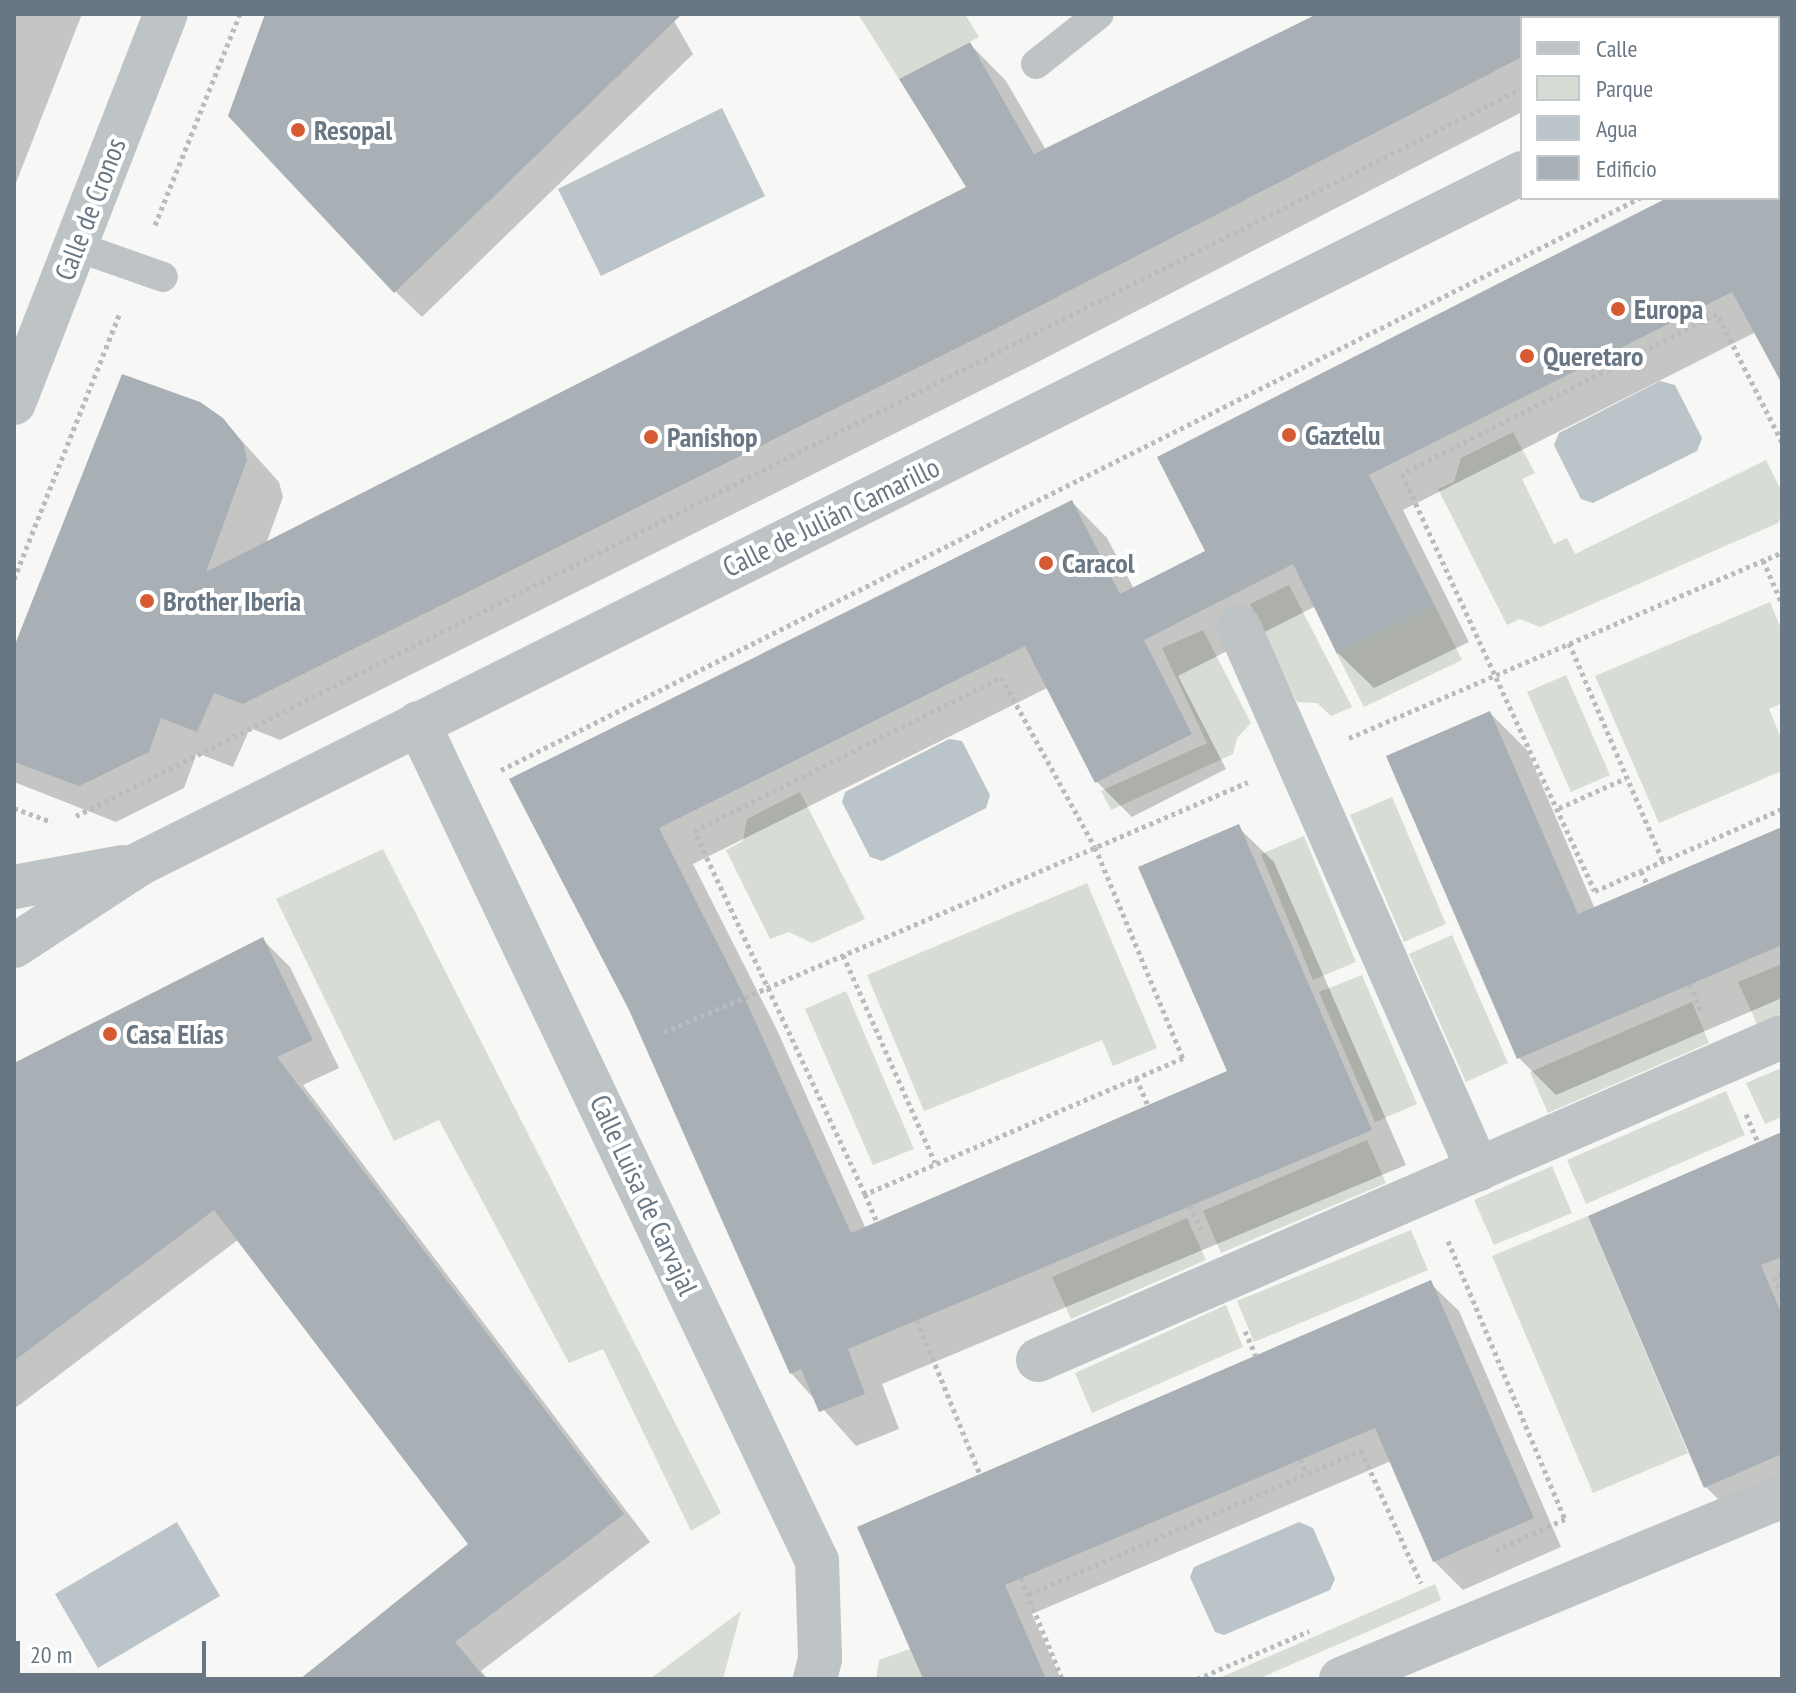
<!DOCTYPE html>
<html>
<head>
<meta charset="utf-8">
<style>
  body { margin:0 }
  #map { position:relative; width:1796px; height:1693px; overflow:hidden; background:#f7f7f5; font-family:"PT Sans Narrow",sans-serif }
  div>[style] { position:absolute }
  .green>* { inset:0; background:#d7dcd4 }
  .water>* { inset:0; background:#bac4c9 }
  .shadow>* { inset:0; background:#0003 }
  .building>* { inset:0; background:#a8b0b5 }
  .path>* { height:5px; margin-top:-2.5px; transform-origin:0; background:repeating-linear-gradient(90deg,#b9bcbe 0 4px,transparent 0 8px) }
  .lane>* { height:30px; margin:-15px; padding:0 15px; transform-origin:15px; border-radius:15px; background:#bec3c6 }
  .street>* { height:44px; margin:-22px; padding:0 22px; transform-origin:22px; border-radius:22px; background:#bec3c6 }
  .dots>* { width:22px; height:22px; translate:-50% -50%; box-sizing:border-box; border:4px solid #fff; border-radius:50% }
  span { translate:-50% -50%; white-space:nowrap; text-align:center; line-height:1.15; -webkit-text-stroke:8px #fff; paint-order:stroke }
  .poi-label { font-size:28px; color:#687783; font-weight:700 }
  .left { translate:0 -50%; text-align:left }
  .street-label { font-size:28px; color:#687783 }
  .frame { position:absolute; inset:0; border:16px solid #687783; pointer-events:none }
  .legend { position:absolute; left:1520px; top:16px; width:260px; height:184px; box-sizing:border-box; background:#fff; border:2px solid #c3c9cd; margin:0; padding:10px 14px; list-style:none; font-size:24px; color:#687783 }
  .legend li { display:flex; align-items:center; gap:16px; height:40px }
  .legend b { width:40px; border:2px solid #c3c9cd }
  .scale { position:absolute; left:16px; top:1641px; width:190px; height:36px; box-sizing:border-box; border:4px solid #687783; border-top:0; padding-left:10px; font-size:24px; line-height:28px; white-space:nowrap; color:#687783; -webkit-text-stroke:6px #fff; paint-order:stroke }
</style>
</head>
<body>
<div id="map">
  <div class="green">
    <div style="clip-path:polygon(858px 14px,965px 14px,979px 37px,899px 79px)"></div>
    <div style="clip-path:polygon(1513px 432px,1535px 473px,1522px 479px,1554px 544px,1567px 538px,1575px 554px,1766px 460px,1782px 492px,1782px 512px,1778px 523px,1540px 627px,1520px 619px,1507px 625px,1438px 489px,1454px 482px,1461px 458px)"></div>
    <div style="clip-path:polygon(1289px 585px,1352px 707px,1331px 716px,1317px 703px,1297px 702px,1250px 604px)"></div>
    <div style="clip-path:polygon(1770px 602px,1782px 631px,1782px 703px,1769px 709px,1782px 740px,1782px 771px,1659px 823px,1595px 676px)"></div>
    <div style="clip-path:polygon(1435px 606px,1462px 660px,1364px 707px,1337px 654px)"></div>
    <div style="clip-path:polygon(1203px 630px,1251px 723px,1237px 738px,1233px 754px,1111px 810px,1101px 791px,1207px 743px,1162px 648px)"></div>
    <div style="clip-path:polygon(1566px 675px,1610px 775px,1571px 792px,1527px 692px)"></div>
    <div style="clip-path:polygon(800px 792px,865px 919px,812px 943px,789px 932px,770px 939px,726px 850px,743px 841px,747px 819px)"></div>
    <div style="clip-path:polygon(1392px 797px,1446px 924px,1404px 942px,1350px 815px)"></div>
    <div style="clip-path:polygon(1304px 836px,1356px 962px,1313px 980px,1261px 854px)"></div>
    <div style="clip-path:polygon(383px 849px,721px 1513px,691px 1531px,603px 1349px,569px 1363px,439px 1120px,394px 1141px,276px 899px)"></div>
    <div style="clip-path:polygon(1087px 883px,1157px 1048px,1113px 1066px,1102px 1040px,924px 1111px,867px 975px)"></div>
    <div style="clip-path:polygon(1452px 935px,1508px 1063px,1466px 1082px,1409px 954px)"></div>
    <div style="clip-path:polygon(1782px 964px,1782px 1013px,1757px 1024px,1738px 982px)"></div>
    <div style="clip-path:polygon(1362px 975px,1417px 1104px,1375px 1122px,1319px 992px)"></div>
    <div style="clip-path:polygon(846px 991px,914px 1149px,873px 1165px,805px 1009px)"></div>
    <div style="clip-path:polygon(1692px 1002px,1709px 1043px,1548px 1113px,1530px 1072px)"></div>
    <div style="clip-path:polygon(1782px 1068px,1782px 1117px,1765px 1124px,1746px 1083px)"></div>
    <div style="clip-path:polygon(1726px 1091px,1745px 1135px,1586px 1204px,1567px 1160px)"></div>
    <div style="clip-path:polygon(1367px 1140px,1386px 1183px,1221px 1253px,1203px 1211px)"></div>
    <div style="clip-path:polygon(1552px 1166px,1572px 1213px,1494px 1245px,1474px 1200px)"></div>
    <div style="clip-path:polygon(1588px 1216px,1688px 1453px,1593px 1493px,1492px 1256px)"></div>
    <div style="clip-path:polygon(1187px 1218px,1206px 1260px,1071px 1319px,1052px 1277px)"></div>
    <div style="clip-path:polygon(1411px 1230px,1428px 1270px,1254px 1342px,1237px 1301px)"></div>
    <div style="clip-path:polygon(1226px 1305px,1243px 1347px,1092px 1413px,1075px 1373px)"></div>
    <div style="clip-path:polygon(1435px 1584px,1441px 1600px,1258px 1679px,1217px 1679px)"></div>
    <div style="clip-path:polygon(741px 1611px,723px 1679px,650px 1679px)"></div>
    <div style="clip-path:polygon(910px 1649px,923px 1679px,876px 1679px,879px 1660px)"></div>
  </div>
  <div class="water">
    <div style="clip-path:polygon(722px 108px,765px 196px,601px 276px,558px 189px)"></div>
    <div style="clip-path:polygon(1660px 381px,1675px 385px,1702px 438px,1697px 451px,1593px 503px,1581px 499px,1554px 445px,1559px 433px)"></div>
    <div style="clip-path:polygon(949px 739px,962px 741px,990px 795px,986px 808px,882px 861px,870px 857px,842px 802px,845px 792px)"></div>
    <div style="clip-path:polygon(177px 1522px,220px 1596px,98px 1668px,55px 1594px)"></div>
    <div style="clip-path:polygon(1299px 1522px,1313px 1528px,1335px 1579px,1330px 1590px,1224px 1635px,1215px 1632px,1190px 1577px,1194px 1567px)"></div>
  </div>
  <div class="shadow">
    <div style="clip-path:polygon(14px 14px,82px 14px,14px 188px)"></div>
    <div style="clip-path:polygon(270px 14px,670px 14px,693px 54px,422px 317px,395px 291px)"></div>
    <div style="clip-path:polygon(1321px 14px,1712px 14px,1522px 18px,1522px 112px,1034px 364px,280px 740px,250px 728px,233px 767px,197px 753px,184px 788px,116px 822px,14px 782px,14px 652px,222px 419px,279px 482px,283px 497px,266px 544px,969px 188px,970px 44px,1006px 81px,1046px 150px)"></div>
    <div style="clip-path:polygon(1782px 142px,1782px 380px,1756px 332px,1403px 510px,1469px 642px,1374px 688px,1338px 653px,1316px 606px,1178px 676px,1226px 769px,1132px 817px,1097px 782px,1049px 687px,693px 864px,777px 1030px,866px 1229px,1229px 1072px,1238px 827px,1274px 862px,1406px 1165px,882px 1384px,899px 1429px,856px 1446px,791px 1373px,631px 1009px,512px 780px,1072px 502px,1107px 538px,1134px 589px,1208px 551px,1671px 198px,1778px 198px)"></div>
    <div style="clip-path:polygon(1490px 713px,1527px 750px,1595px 909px,1782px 829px,1782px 998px,1556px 1095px,1519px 1058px)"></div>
    <div style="clip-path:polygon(262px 939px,290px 967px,339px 1068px,303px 1085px,650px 1542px,481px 1671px,488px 1679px,303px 1679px,471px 1545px,239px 1239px,14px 1409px,14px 1066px)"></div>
    <div style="clip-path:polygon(1782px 1135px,1782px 1494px,1734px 1515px,1705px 1486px)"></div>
    <div style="clip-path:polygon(1430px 1283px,1459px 1311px,1561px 1547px,1463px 1590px,1434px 1561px,1391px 1461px,1032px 1614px,1061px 1679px,925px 1679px,860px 1528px)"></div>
  </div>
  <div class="building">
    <div style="clip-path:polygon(265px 14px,682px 14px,394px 293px,228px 116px)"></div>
    <div style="clip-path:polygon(1317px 14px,1522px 14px,1522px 57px,997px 328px,243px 704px,214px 693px,197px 732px,161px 718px,149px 752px,79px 786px,14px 762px,14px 647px,122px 374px,200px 402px,223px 418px,243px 443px,247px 460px,206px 572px,966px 187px,899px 79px,970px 42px,1034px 154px)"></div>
    <div style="clip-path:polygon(1667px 198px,1782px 198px,1782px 384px,1732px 292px,1369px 475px,1435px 606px,1337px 654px,1293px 564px,1144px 640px,1192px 734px,1095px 783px,1025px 646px,659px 828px,742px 992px,851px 1233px,1227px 1071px,1138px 867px,1239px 824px,1372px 1130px,848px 1349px,865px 1394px,819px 1412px,801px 1369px,790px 1374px,629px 1010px,509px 779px,1072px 500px,1120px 594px,1205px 551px,1157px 457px)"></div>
    <div style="clip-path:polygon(1490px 711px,1578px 914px,1782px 827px,1782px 945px,1517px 1059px,1386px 756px)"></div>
    <div style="clip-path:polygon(263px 937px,313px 1040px,277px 1057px,624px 1514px,455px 1642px,486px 1679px,300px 1679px,468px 1544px,214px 1210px,14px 1361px,14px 1063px)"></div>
    <div style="clip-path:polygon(1782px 1132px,1782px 1257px,1761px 1265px,1782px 1315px,1782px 1454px,1704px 1488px,1588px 1216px)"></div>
    <div style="clip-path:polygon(1431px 1280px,1534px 1518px,1433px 1562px,1375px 1428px,1005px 1585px,1046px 1679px,923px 1679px,857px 1527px)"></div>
  </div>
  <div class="path">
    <div style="left:1662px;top:18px;width:9px;rotate:-27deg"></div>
    <div style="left:1778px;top:129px;width:4px;rotate:-27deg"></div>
    <div style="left:155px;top:225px;width:227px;rotate:-68.1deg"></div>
    <div style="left:1782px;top:442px;width:144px;rotate:-116.9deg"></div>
    <div style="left:1717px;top:314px;width:353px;rotate:153.1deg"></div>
    <div style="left:1402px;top:474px;width:459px;rotate:65.2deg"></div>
    <div style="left:1595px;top:891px;width:204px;rotate:-23.7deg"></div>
    <div style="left:1763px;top:560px;width:48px;rotate:66.6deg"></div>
    <div style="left:14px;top:579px;width:286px;rotate:-68.3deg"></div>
    <div style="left:1569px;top:643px;width:237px;rotate:66.7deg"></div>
    <div style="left:1001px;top:677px;width:194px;rotate:61.1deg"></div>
    <div style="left:1095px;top:847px;width:229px;rotate:67.4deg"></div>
    <div style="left:1183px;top:1058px;width:346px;rotate:156.8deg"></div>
    <div style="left:865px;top:1194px;width:401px;rotate:-115.2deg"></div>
    <div style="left:694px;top:831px;width:343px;rotate:-26.6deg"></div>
    <div style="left:1349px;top:738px;width:471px;rotate:-23.2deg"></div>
    <div style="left:501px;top:770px;width:1275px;rotate:-26.67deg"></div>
    <div style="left:14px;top:808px;width:40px;rotate:20.2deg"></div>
    <div style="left:1559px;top:808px;width:73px;rotate:-24.1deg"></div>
    <div style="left:76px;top:816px;width:1619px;rotate:-26.72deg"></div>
    <div style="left:1641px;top:871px;width:14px;rotate:65deg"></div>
    <div style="left:843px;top:955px;width:227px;rotate:66.1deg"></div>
    <div style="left:1690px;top:984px;width:31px;rotate:68deg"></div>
    <div style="left:664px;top:1032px;width:635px;rotate:-23.17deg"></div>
    <div style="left:1136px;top:1078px;width:30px;rotate:66deg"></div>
    <div style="left:1746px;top:1114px;width:30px;rotate:67deg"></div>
    <div style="left:865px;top:1194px;width:30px;rotate:67deg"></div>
    <div style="left:1190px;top:1205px;width:27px;rotate:66deg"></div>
    <div style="left:1448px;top:1241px;width:302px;rotate:67.2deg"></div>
    <div style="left:1565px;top:1519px;width:76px;rotate:155.8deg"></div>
    <div style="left:1782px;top:1274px;width:9px;rotate:159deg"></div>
    <div style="left:1774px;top:1277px;width:22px;rotate:68deg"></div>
    <div style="left:917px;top:1320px;width:166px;rotate:67.8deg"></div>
    <div style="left:1245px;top:1331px;width:27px;rotate:66deg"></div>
    <div style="left:1300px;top:1459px;width:16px;rotate:68deg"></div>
    <div style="left:1021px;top:1578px;width:109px;rotate:67.9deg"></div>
    <div style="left:1029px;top:1594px;width:362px;rotate:-23.4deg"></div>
    <div style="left:1361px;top:1450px;width:146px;rotate:65.7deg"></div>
    <div style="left:1197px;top:1679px;width:122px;rotate:-23.2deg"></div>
  </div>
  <div class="lane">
    <div style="left:1036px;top:64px;width:80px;rotate:-38.4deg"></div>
    <div style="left:75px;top:246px;width:93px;rotate:19.4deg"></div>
  </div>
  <div class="street">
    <div style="left:1778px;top:45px;width:4px;rotate:-27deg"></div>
    <div style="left:14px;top:403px;width:418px;rotate:-68.7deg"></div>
    <div style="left:1239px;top:627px;width:593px;rotate:66.24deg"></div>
    <div style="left:418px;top:723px;width:928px;rotate:64.54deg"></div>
    <div style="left:817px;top:1561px;width:98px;rotate:88.2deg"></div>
    <div style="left:820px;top:1659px;width:21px;rotate:104deg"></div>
    <div style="left:14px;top:887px;width:111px;rotate:-10.4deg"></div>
    <div style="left:14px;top:946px;width:152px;rotate:-33.2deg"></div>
    <div style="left:141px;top:863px;width:1544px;rotate:-26.55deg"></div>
    <div style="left:1038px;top:1360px;width:811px;rotate:-23.47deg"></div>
    <div style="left:1341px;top:1679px;width:477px;rotate:-22.5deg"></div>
  </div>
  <div class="dots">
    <div style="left:298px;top:130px;background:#d65b35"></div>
    <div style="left:1618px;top:309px;background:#d65b35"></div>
    <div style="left:1527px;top:356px;background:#d65b35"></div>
    <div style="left:1289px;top:435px;background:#d65b35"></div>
    <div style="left:651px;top:437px;background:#d65b35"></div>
    <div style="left:1046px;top:563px;background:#d65b35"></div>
    <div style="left:147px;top:601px;background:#d65b35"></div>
    <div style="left:110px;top:1034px;background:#d65b35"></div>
  </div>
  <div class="poi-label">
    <span class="left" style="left:314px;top:130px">Resopal</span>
    <span class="left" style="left:1634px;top:309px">Europa</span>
    <span class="left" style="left:1543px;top:356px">Queretaro</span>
    <span class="left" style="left:1305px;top:435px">Gaztelu</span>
    <span class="left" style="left:667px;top:437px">Panishop</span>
    <span class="left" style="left:1062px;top:563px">Caracol</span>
    <span class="left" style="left:163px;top:601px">Brother Iberia</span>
    <span class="left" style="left:126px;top:1034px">Casa Elías</span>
  </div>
  <div class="street-label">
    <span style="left:90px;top:209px;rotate:-69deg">Calle de Cronos</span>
    <span style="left:831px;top:517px;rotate:-26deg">Calle de Julián Camarillo</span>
    <span style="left:644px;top:1195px;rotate:65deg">Calle Luisa de Carvajal</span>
  </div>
  <div class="frame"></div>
  <ul class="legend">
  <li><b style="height:10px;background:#bec3c6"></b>Calle</li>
  <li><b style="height:22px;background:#d7dcd4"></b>Parque</li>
  <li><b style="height:22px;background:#bac4c9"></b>Agua</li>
  <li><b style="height:22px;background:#a8b0b5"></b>Edificio</li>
  </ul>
  <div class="scale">20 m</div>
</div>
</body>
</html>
